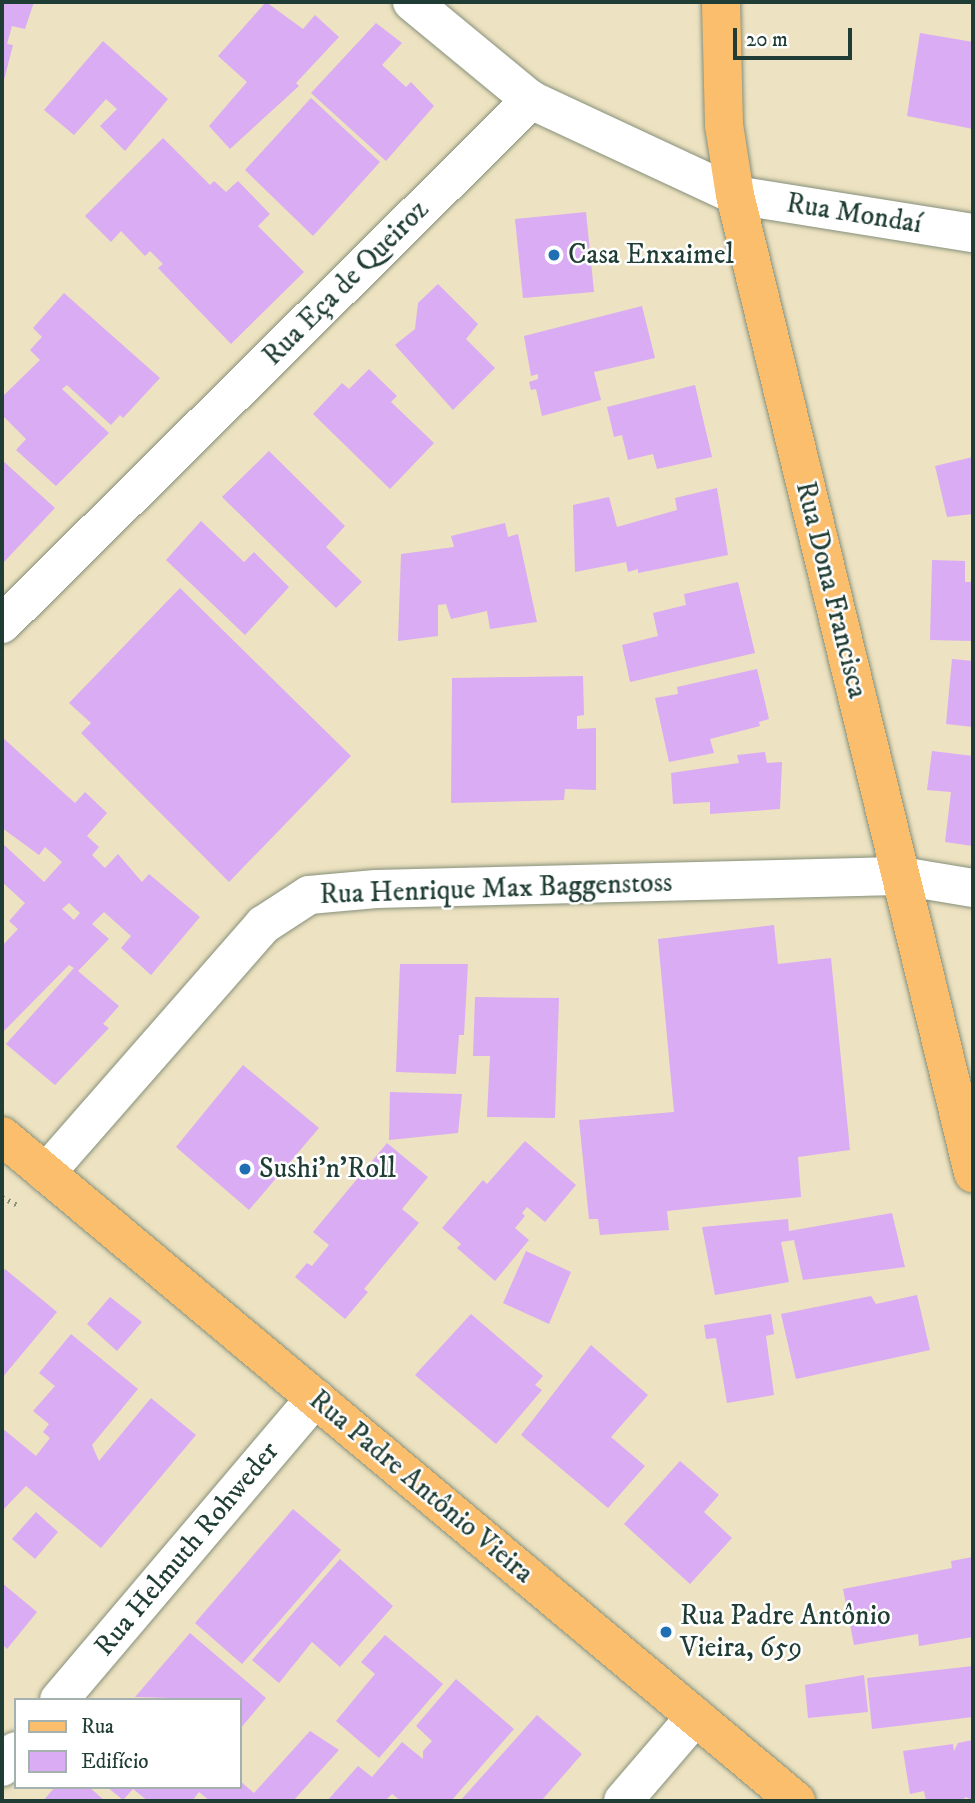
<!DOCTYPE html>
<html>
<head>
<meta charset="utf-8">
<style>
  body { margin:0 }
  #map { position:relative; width:975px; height:1803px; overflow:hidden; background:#ede2c1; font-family:"IM FELL DW Pica",serif }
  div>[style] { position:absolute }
  .building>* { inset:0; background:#daacf3 }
  .path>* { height:4.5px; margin-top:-2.25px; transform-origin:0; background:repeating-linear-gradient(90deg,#86907a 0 2px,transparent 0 7px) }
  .roads { filter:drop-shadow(0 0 2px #86907a) drop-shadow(0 0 2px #86907a) }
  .minor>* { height:38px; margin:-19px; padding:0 19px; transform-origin:19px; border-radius:19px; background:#fff }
  .major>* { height:38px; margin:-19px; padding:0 19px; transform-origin:19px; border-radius:19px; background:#fabe6d }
  .dots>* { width:19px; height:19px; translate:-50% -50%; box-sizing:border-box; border:4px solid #fff; border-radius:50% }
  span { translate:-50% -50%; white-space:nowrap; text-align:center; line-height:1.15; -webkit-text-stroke:5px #fff; paint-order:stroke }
  .street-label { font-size:28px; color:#1f3d34 }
  .poi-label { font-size:28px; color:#1f3d34 }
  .left { translate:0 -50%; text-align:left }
  .frame { position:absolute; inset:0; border:4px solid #1f3d34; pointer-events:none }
  .legend { position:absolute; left:14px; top:1698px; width:228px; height:91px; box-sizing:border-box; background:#fff; border:2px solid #a5b1ae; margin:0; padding:9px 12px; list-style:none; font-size:21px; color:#1f3d34 }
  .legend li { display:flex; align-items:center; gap:14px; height:35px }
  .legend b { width:35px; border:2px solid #a5b1ae }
  .scale { position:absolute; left:733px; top:28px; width:119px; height:32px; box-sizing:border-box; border:4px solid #1f3d34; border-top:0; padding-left:9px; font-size:21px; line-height:24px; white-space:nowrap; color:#1f3d34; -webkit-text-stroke:5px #fff; paint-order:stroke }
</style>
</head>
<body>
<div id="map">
  <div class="building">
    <div style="clip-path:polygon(2px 2px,34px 2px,25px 29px,12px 26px,7px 44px,13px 45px,3px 84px)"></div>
    <div style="clip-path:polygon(266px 2px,303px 29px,315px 15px,339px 37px,296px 83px,299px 86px,230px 149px,209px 126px,247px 82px,218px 56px)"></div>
    <div style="clip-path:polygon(376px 23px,402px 43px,382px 65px,406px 87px,411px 82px,434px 106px,386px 161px,311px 93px)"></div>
    <div style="clip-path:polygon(920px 33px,973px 42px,973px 129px,907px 116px)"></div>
    <div style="clip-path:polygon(103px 41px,168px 99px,125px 151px,100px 126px,117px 109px,106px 99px,74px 135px,44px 110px)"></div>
    <div style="clip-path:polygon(311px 98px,380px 162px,313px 236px,245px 170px)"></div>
    <div style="clip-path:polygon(163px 138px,210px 185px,214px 181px,226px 192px,238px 181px,270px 214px,258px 226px,304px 272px,231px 344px,158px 268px,163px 264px,150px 251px,145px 256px,121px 231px,111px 242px,85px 216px)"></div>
    <div style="clip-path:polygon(586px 212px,594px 292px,523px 298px,515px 219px)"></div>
    <div style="clip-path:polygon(438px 284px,478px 324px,466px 339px,495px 368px,453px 410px,395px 345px,415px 329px,418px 303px)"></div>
    <div style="clip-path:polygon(64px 293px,160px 378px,123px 418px,120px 415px,111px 425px,67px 385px,62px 389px,109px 433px,56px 486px,16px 450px,26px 439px,2px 415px,2px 397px,40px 360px,30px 350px,42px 337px,33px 328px)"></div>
    <div style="clip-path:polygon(642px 306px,655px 358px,594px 372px,601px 400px,542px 416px,536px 389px,531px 390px,529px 382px,538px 379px,538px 374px,531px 376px,524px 336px)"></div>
    <div style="clip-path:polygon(369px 369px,397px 396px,391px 402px,434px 443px,390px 489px,313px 414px,342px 383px,349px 389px)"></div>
    <div style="clip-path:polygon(695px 385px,712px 457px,657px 469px,653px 454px,628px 460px,622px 435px,614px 437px,607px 407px)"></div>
    <div style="clip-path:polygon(269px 451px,345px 526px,326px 547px,362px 582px,336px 608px,222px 497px)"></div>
    <div style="clip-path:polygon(973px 457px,973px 514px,947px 517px,935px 466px)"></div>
    <div style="clip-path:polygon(2px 460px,55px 508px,2px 564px)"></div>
    <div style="clip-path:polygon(717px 488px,728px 555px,638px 573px,638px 569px,628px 572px,626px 562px,575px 572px,573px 505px,609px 497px,617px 527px,677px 510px,675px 498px)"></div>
    <div style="clip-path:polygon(201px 521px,244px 562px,254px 552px,289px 587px,245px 635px,166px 560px)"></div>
    <div style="clip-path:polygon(505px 523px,508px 537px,518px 534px,537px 622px,490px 629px,487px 611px,451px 619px,446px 604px,438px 605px,438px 636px,398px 641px,401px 554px,454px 547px,451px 536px)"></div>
    <div style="clip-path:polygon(932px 560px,965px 561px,965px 582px,973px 582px,973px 641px,930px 640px)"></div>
    <div style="clip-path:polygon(738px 582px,755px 653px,630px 682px,622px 645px,658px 636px,653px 613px,686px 605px,684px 594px)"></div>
    <div style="clip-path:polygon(180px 588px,351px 756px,229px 882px,81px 733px,91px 723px,69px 703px)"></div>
    <div style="clip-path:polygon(952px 659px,973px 661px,973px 727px,946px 724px)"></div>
    <div style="clip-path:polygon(757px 669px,769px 719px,759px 722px,760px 726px,710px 739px,714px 753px,669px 762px,655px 698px,678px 694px,677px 687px)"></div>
    <div style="clip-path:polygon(583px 676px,584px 715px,577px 716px,577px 729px,596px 728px,596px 790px,565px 789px,564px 800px,451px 803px,452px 678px)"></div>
    <div style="clip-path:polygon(evenodd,2px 737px,75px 803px,85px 792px,107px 813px,87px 836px,99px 847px,92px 855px,105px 868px,118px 854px,142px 882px,149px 874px,200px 917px,151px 975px,121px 948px,131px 936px,104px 912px,92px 924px,109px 939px,78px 971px,119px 1006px,103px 1024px,109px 1028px,55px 1085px,6px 1044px,74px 968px,69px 965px,2px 1033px,2px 946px,18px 929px,9px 921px,25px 903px,2px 882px,2px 843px,44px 882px,62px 862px,45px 847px,39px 855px,2px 828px,2px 737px,69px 903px,80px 913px,74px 920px,62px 909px,69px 903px)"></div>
    <div style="clip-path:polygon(932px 751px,973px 756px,973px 846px,945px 842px,951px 792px,927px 790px)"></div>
    <div style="clip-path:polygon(765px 752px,767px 763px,782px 762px,780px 809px,710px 814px,710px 802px,673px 804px,671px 773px,739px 763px,737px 755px)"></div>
    <div style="clip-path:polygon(774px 925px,778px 964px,831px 958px,850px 1150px,798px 1157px,801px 1197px,667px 1211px,669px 1230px,600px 1235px,598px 1219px,589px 1219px,579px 1120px,674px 1112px,658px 939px)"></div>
    <div style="clip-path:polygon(400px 964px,468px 964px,464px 1035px,459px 1035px,456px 1074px,396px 1072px)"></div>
    <div style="clip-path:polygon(475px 997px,559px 998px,555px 1118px,487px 1117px,490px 1056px,473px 1056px)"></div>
    <div style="clip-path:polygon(243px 1065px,319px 1128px,249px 1210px,176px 1147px)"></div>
    <div style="clip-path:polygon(390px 1092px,462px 1094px,458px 1133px,389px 1140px)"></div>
    <div style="clip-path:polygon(525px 1141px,576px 1185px,545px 1222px,527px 1207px,522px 1213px,525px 1216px,515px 1228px,529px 1240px,495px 1281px,457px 1248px,461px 1244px,442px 1228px,483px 1180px,487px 1184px)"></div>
    <div style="clip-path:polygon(387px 1143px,428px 1177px,402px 1209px,419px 1223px,364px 1289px,368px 1292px,345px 1319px,295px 1277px,307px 1263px,312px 1266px,329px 1245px,313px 1232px)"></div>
    <div style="clip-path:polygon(892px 1213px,905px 1267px,803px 1280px,794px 1240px,781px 1242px,789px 1282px,715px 1295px,702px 1227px,788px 1219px,789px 1231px)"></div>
    <div style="clip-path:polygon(526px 1251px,571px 1272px,549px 1324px,503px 1303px)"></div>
    <div style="clip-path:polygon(5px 1269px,57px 1312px,2px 1378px,2px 1274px)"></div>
    <div style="clip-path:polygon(917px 1295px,930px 1350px,796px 1379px,781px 1314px,871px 1296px,876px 1304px)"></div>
    <div style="clip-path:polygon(110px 1297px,142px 1322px,117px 1351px,87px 1324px)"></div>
    <div style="clip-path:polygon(471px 1314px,543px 1376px,535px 1385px,542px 1390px,496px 1444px,415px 1375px)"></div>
    <div style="clip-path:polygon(771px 1314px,774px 1334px,766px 1336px,774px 1395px,727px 1403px,716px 1338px,706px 1339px,704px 1325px)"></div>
    <div style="clip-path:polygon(71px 1334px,138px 1389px,92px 1445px,99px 1461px,151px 1398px,196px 1435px,101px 1548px,26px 1486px,2px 1511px,2px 1428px,36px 1456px,50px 1438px,43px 1432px,49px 1424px,33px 1411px,55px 1386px,39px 1373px)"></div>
    <div style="clip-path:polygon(591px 1345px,648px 1395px,611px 1437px,645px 1466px,608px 1508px,521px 1435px)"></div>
    <div style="clip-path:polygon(680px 1461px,719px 1495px,704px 1512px,732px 1538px,690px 1584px,624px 1524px)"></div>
    <div style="clip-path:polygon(293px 1509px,341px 1550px,242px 1664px,195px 1623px)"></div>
    <div style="clip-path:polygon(36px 1512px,58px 1532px,35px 1559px,12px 1539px)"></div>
    <div style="clip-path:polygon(973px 1557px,973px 1637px,919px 1646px,918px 1634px,854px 1645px,843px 1589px,952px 1568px,951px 1561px)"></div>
    <div style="clip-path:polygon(340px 1559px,393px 1606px,340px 1667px,312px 1642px,279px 1683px,252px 1660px)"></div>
    <div style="clip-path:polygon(2px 1583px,37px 1612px,7px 1649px,2px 1644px)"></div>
    <div style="clip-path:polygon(190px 1633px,266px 1698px,240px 1729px,240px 1700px,135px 1697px)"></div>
    <div style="clip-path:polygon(385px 1635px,443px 1684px,379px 1758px,336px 1721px,375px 1674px,361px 1662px)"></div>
    <div style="clip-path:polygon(973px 1666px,973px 1717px,872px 1729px,867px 1678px)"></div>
    <div style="clip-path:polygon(864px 1675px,868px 1712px,808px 1718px,805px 1685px)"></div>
    <div style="clip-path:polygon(456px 1679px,514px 1729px,451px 1801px,401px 1801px,392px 1794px,385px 1801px,327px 1801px,358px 1766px,372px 1777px,402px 1742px,423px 1759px,423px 1751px,432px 1741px,416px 1726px)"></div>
    <div style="clip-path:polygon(537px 1715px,582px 1754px,541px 1801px,460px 1801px)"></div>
    <div style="clip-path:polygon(310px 1731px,339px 1750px,293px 1801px,210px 1801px,199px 1792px,192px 1801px,148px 1801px,133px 1789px,123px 1800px,107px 1787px,240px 1787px,240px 1781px,254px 1793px)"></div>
    <div style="clip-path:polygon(973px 1740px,973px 1801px,966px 1797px,961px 1801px,926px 1801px,924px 1791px,910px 1794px,903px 1751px,953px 1744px,954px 1751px,958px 1743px)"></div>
    <div style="clip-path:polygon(55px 1787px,89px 1787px,105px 1801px,43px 1801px)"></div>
  </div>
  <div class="path">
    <div style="left:2px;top:1197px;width:20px;rotate:27deg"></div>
  </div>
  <div class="roads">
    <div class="minor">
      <div style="left:412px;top:2px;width:154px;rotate:39.5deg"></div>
      <div style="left:2px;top:624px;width:745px;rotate:-44.73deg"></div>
      <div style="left:531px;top:100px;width:225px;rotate:25deg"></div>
      <div style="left:735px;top:195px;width:241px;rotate:9.1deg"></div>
      <div style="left:46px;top:1173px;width:330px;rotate:-48.8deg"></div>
      <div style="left:263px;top:925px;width:55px;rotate:-33.1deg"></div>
      <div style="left:309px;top:895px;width:67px;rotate:-5.1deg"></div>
      <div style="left:376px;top:889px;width:525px;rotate:-1.42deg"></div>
      <div style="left:901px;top:876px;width:73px;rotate:9.5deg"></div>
      <div style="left:59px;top:1700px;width:396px;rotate:-49.7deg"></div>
      <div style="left:2px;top:1767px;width:21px;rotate:-49deg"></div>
      <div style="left:623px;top:1801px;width:111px;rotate:-49.4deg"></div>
    </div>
    <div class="major">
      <div style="left:721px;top:2px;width:123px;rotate:88.6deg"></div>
      <div style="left:724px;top:125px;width:71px;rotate:81.1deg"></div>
      <div style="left:735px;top:195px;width:1007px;rotate:76.32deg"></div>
      <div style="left:2px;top:1136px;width:1036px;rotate:39.95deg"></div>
    </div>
  </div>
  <div class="dots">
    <div style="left:554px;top:255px;background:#1f6fb2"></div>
    <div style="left:245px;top:1169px;background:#1f6fb2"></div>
    <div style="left:666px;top:1632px;background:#1f6fb2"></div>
  </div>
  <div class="street-label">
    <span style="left:854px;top:214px;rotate:9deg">Rua Mondaí</span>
    <span style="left:346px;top:283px;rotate:-45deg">Rua Eça de Queiroz</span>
    <span style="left:831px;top:590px;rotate:76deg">Rua Dona Francisca</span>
    <span style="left:496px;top:889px;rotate:-2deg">Rua Henrique Max Baggenstoss</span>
    <span style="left:421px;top:1487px;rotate:40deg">Rua Padre Antônio Vieira</span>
    <span style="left:187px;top:1549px;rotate:-50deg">Rua Helmuth Rohweder</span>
  </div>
  <div class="poi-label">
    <span class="left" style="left:568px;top:255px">Casa Enxaimel</span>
    <span class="left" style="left:259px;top:1169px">Sushi'n'Roll</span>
    <span class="left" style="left:680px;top:1632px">Rua Padre Antônio<br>Vieira, 659</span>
  </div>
  <div class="frame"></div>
  <ul class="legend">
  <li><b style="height:9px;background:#fabe6d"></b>Rua</li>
  <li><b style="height:19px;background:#daacf3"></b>Edifício</li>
  </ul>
  <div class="scale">20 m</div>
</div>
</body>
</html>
